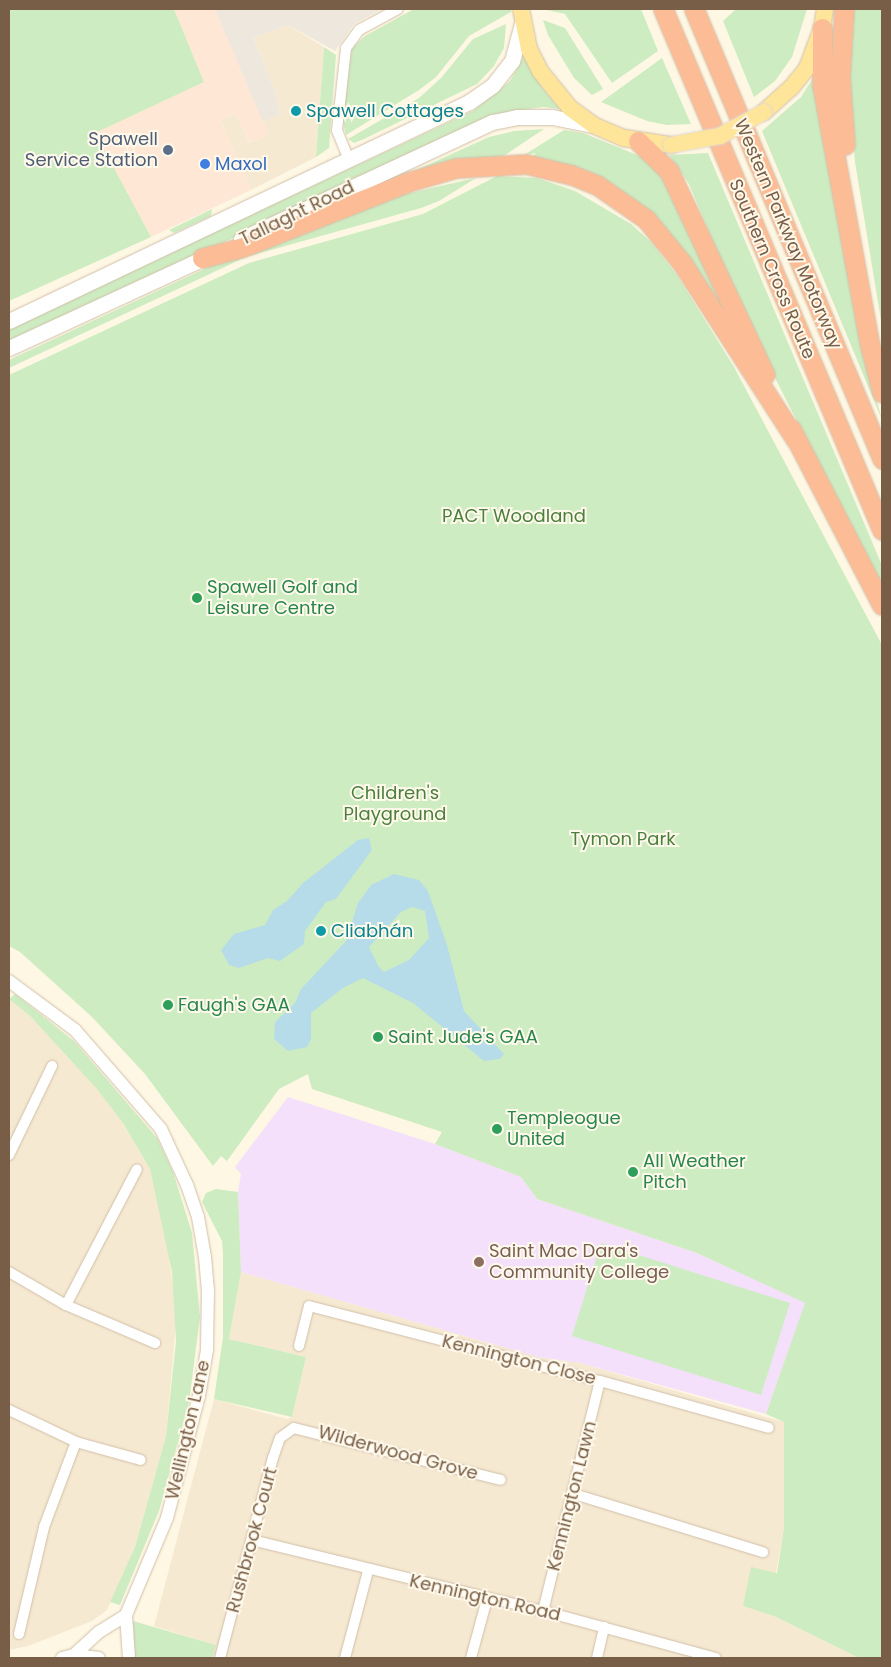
<!DOCTYPE html>
<html>
<head>
<meta charset="utf-8">
<style>
  body { margin:0 }
  #map { position:relative; width:891px; height:1667px; overflow:hidden; background:#fef7e3; font-family:Poppins,sans-serif }
  div>[style] { position:absolute }
  .residential>* { inset:0; background:#f6e9d1 }
  .commercial>* { inset:0; background:#ffe7d6 }
  .industrial>* { inset:0; background:#ede7de }
  .education>* { inset:0; background:#f4e0fa }
  .green>* { inset:0; background:#ceecc1 }
  .water>* { inset:0; background:#b6dce9 }
  .roads { filter:drop-shadow(0 0 1px #d0bfa9) drop-shadow(0 0 1px #d0bfa9) }
  .minor>* { height:10px; margin:-5px; padding:0 5px; transform-origin:5px; border-radius:5px; background:#fff }
  .tertiary>* { height:12px; margin:-6px; padding:0 6px; transform-origin:6px; border-radius:6px; background:#fff }
  .secondary>* { height:15px; margin:-7.5px; padding:0 7.5px; transform-origin:7.5px; border-radius:7.5px; background:#fff }
  .primary>* { height:16px; margin:-8px; padding:0 8px; transform-origin:8px; border-radius:8px; background:#ffe599 }
  .motorway>* { height:19px; margin:-9.5px; padding:0 9.5px; transform-origin:9.5px; border-radius:9.5px; background:#fcbc96 }
  .bridges { filter:drop-shadow(0 0 1px #dfd8d3) drop-shadow(0 0 1px #dfd8d3) }
  .primary-bridge>* { height:16px; margin:-8px; padding:0 8px; transform-origin:8px; border-radius:8px; background:#ffe599 }
  .dots>* { width:14px; height:14px; translate:-50% -50%; box-sizing:border-box; border:2px solid #fff9eb; border-radius:50% }
  span { translate:-50% -50%; white-space:nowrap; text-align:center; line-height:1.15; -webkit-text-stroke:4px #fff9eb; paint-order:stroke }
  .culture-label { font-size:18px; color:#0d838f }
  .left { translate:0 -50%; text-align:left }
  .service-label { font-size:18px; color:#4e5e75 }
  .right { translate:-100% -50%; text-align:right }
  .shop-label { font-size:18px; color:#366cbe }
  .street-label { font-size:18px; color:#785e47 }
  .park-label { font-size:18px; color:#4a7f3e }
  .leisure-label { font-size:18px; color:#27864d }
  .education-label { font-size:18px; color:#785e54 }
  .frame { position:absolute; inset:0; border:10px solid #785e47; pointer-events:none }
</style>
</head>
<body>
<div id="map">
  <div class="residential">
    <div style="clip-path:polygon(288px 25px,324px 47px,316px 157px,251px 190px,220px 119px,236px 113px,249px 143px,269px 134px,263px 122px,280px 114px,274px 89px,253px 38px)"></div>
    <div style="clip-path:polygon(9px 999px,30px 1016px,96px 1088px,123px 1123px,150px 1169px,166px 1237px,177px 1313px,166px 1436px,135px 1547px,107px 1610px,92px 1621px,28px 1646px,9px 1650px)"></div>
    <div style="clip-path:polygon(241px 1272px,538px 1357px,580px 1363px,784px 1422px,784px 1527px,776px 1573px,743px 1606px,776px 1617px,859px 1658px,212px 1658px,215px 1645px,154px 1626px,214px 1399px,287px 1419px,292px 1417px,306px 1357px,229px 1339px)"></div>
  </div>
  <div class="commercial">
    <div style="clip-path:polygon(174px 9px,215px 9px,269px 134px,249px 143px,236px 113px,220px 119px,251px 190px,151px 237px,94px 133px,204px 82px)"></div>
  </div>
  <div class="industrial">
    <div style="clip-path:polygon(215px 9px,382px 9px,354px 24px,335px 51px,288px 25px,253px 38px,274px 89px,280px 114px,263px 122px)"></div>
  </div>
  <div class="education">
    <div style="clip-path:polygon(288px 1097px,435px 1144px,521px 1177px,537px 1199px,697px 1253px,806px 1303px,766px 1414px,580px 1363px,538px 1357px,241px 1272px,238px 1192px,241px 1174px,235px 1167px)"></div>
  </div>
  <div class="green">
    <div style="clip-path:polygon(9px 9px,174px 9px,204px 82px,95px 133px,151px 237px,9px 301px)"></div>
    <div style="clip-path:polygon(414px 9px,511px 9px,511px 12px,469px 36px,436px 77px,419px 90px,346px 135px,343px 122px,347px 61px,352px 48px,365px 36px)"></div>
    <div style="clip-path:polygon(542px 9px,641px 9px,658px 51px,612px 83px,565px 14px)"></div>
    <div style="clip-path:polygon(736px 9px,807px 9px,792px 57px,775px 81px,754px 97px,723px 21px)"></div>
    <div style="clip-path:polygon(853px 9px,882px 9px,882px 327px,855px 162px,848px 74px)"></div>
    <div style="clip-path:polygon(543px 20px,565px 28px,603px 89px,592px 95px,574px 78px,548px 35px)"></div>
    <div style="clip-path:polygon(506px 24px,504px 48px,494px 66px,477px 84px,364px 139px,354px 143px,348px 139px,419px 98px,441px 78px,473px 39px)"></div>
    <div style="clip-path:polygon(324px 47px,336px 55px,329px 148px,316px 157px)"></div>
    <div style="clip-path:polygon(524px 56px,542px 88px,560px 109px,543px 107px,507px 112px,9px 341px,9px 328px,473px 111px,510px 81px)"></div>
    <div style="clip-path:polygon(662px 58px,691px 124px,667px 125px,647px 121px,601px 102px)"></div>
    <div style="clip-path:polygon(815px 75px,869px 372px,882px 420px,762px 131px,801px 97px)"></div>
    <div style="clip-path:polygon(544px 129px,505px 155px,457px 164px,377px 188px,489px 137px,514px 131px)"></div>
    <div style="clip-path:polygon(564px 130px,583px 133px,642px 157px,669px 182px,730px 315px,724px 318px,672px 237px,532px 158px,536px 153px,524px 155px)"></div>
    <div style="clip-path:polygon(708px 153px,881px 563px,882px 588px,745px 319px,689px 184px,669px 155px)"></div>
    <div style="clip-path:polygon(497px 176px,537px 178px,575px 191px,631px 224px,652px 243px,677px 275px,734px 367px,882px 645px,882px 1658px,859px 1658px,776px 1617px,743px 1606px,751px 1567px,777px 1573px,784px 1527px,784px 1422px,766px 1414px,805px 1303px,697px 1253px,537px 1199px,521px 1177px,435px 1144px,442px 1132px,312px 1089px,308px 1074px,279px 1089px,227px 1161px,221px 1156px,213px 1166px,145px 1074px,92px 1017px,20px 952px,9px 946px,9px 375px,249px 263px,423px 214px)"></div>
    <div style="clip-path:polygon(476px 178px,439px 201px,421px 208px,246px 257px,9px 368px,9px 360px,213px 265px,396px 196px)"></div>
    <div style="clip-path:polygon(212px 209px,211px 216px,174px 233px,169px 230px)"></div>
    <div style="clip-path:polygon(15px 994px,74px 1041px,157px 1138px,173px 1172px,192px 1233px,200px 1317px,189px 1402px,159px 1511px,120px 1605px,110px 1602px,135px 1547px,166px 1436px,176px 1341px,172px 1272px,150px 1169px,123px 1123px,96px 1088px,30px 1016px,9px 999px)"></div>
    <div style="clip-path:polygon(216px 1189px,238px 1192px,241px 1272px,229px 1339px,306px 1357px,292px 1417px,214px 1399px,223px 1337px,223px 1254px,222px 1241px,202px 1202px,206px 1193px)"></div>
    <div style="clip-path:polygon(601px 1243px,790px 1303px,761px 1395px,572px 1336px)"></div>
    <div style="clip-path:polygon(133px 1621px,216px 1645px,212px 1658px,135px 1658px)"></div>
  </div>
  <div class="water">
    <div style="clip-path:polygon(369px 838px,372px 850px,336px 899px,326px 902px,305px 931px,304px 944px,280px 961px,268px 958px,239px 968px,229px 965px,221px 950px,234px 934px,265px 925px,273px 910px,287px 901px,303px 883px,358px 840px)"></div>
    <div style="clip-path:polygon(evenodd,394px 874px,419px 880px,428px 891px,447px 945px,464px 1011px,504px 1054px,500px 1059px,484px 1061px,413px 1003px,363px 978px,343px 988px,311px 1013px,311px 1039px,307px 1047px,288px 1051px,274px 1039px,275px 1022px,295px 1003px,301px 989px,346px 941px,358px 903px,371px 885px,394px 874px,412px 907px,425px 911px,429px 938px,409px 960px,384px 972px,378px 966px,369px 947px,401px 912px,412px 907px)"></div>
  </div>
  <div class="roads">
    <div class="minor">
      <div style="left:349px;top:160px;width:32px;rotate:-112deg"></div>
      <div style="left:337px;top:130px;width:82px;rotate:-83.7deg"></div>
      <div style="left:346px;top:48px;width:22px;rotate:-54deg"></div>
      <div style="left:359px;top:30px;width:44px;rotate:-28.3deg"></div>
      <div style="left:9px;top:1155px;width:99px;rotate:-64.2deg"></div>
      <div style="left:9px;top:1272px;width:66px;rotate:30.1deg"></div>
      <div style="left:66px;top:1305px;width:97px;rotate:23.1deg"></div>
      <div style="left:66px;top:1305px;width:153px;rotate:-62.4deg"></div>
      <div style="left:299px;top:1346px;width:41px;rotate:-76deg"></div>
      <div style="left:309px;top:1306px;width:301px;rotate:14.5deg"></div>
      <div style="left:600px;top:1381px;width:175px;rotate:15.5deg"></div>
      <div style="left:9px;top:1410px;width:74px;rotate:25.5deg"></div>
      <div style="left:76px;top:1442px;width:67px;rotate:15.5deg"></div>
      <div style="left:574px;top:1494px;width:198px;rotate:17.1deg"></div>
      <div style="left:252px;top:1540px;width:300px;rotate:13.7deg"></div>
      <div style="left:543px;top:1611px;width:179px;rotate:15.2deg"></div>
      <div style="left:543px;top:1611px;width:237px;rotate:-76.1deg"></div>
      <div style="left:19px;top:1634px;width:110px;rotate:-76.8deg"></div>
      <div style="left:44px;top:1527px;width:91px;rotate:-69.4deg"></div>
      <div style="left:220px;top:1658px;width:207px;rotate:-75.2deg"></div>
      <div style="left:273px;top:1458px;width:21px;rotate:-71deg"></div>
      <div style="left:280px;top:1438px;width:17px;rotate:-36deg"></div>
      <div style="left:294px;top:1428px;width:213px;rotate:14.1deg"></div>
      <div style="left:345px;top:1658px;width:90px;rotate:-75.2deg"></div>
      <div style="left:471px;top:1658px;width:61px;rotate:-74.8deg"></div>
      <div style="left:597px;top:1658px;width:32px;rotate:-77deg"></div>
    </div>
    <div class="tertiary">
      <div style="left:9px;top:981px;width:82px;rotate:36.6deg"></div>
      <div style="left:75px;top:1030px;width:131px;rotate:49deg"></div>
      <div style="left:161px;top:1129px;width:62px;rotate:65.1deg"></div>
      <div style="left:187px;top:1185px;width:34px;rotate:71deg"></div>
      <div style="left:198px;top:1217px;width:41px;rotate:80.1deg"></div>
      <div style="left:205px;top:1257px;width:33px;rotate:85deg"></div>
      <div style="left:208px;top:1290px;width:60px;rotate:91deg"></div>
      <div style="left:207px;top:1350px;width:47px;rotate:99.9deg"></div>
      <div style="left:199px;top:1396px;width:126px;rotate:104.7deg"></div>
      <div style="left:167px;top:1518px;width:105px;rotate:112.9deg"></div>
      <div style="left:126px;top:1615px;width:43px;rotate:86deg"></div>
      <div style="left:74px;top:1655px;width:34px;rotate:-43deg"></div>
      <div style="left:99px;top:1632px;width:32px;rotate:-32deg"></div>
      <div style="left:62px;top:1658px;width:12px;rotate:-14deg"></div>
      <div style="left:74px;top:1655px;width:25px;rotate:7deg"></div>
    </div>
    <div class="secondary">
      <div style="left:241px;top:239px;width:277px;rotate:-25deg"></div>
      <div style="left:492px;top:122px;width:25px;rotate:-11deg"></div>
      <div style="left:517px;top:117px;width:35px"></div>
      <div style="left:552px;top:117px;width:42px;rotate:11deg"></div>
      <div style="left:9px;top:321px;width:509px;rotate:-25.46deg"></div>
      <div style="left:469px;top:102px;width:29px;rotate:-35deg"></div>
      <div style="left:493px;top:85px;width:31px;rotate:-52deg"></div>
      <div style="left:512px;top:61px;width:38px;rotate:-75deg"></div>
      <div style="left:9px;top:348px;width:224px;rotate:-24.8deg"></div>
    </div>
    <div class="primary">
      <div style="left:521px;top:9px;width:41px;rotate:78.7deg"></div>
      <div style="left:529px;top:49px;width:25px;rotate:63deg"></div>
      <div style="left:540px;top:71px;width:48px;rotate:51deg"></div>
      <div style="left:570px;top:108px;width:29px;rotate:36deg"></div>
      <div style="left:593px;top:125px;width:34px;rotate:23deg"></div>
      <div style="left:624px;top:138px;width:48px;rotate:8.5deg"></div>
      <div style="left:764px;top:112px;width:36px;rotate:-42deg"></div>
      <div style="left:791px;top:88px;width:26px;rotate:-51deg"></div>
      <div style="left:807px;top:68px;width:43px;rotate:-69.4deg"></div>
      <div style="left:822px;top:28px;width:19px;rotate:-81deg"></div>
    </div>
    <div class="motorway">
      <div style="left:663px;top:9px;width:565px;rotate:67.2deg"></div>
      <div style="left:694px;top:9px;width:488px;rotate:67.3deg"></div>
      <div style="left:844px;top:9px;width:68px;rotate:93.4deg"></div>
      <div style="left:840px;top:77px;width:68px;rotate:85.8deg"></div>
      <div style="left:822px;top:28px;width:57px;rotate:90deg"></div>
      <div style="left:822px;top:85px;width:265px;rotate:79.6deg"></div>
      <div style="left:870px;top:346px;width:48px;rotate:75.4deg"></div>
      <div style="left:638px;top:141px;width:43px;rotate:44.1deg"></div>
      <div style="left:669px;top:171px;width:225px;rotate:64.8deg"></div>
      <div style="left:202px;top:258px;width:42px;rotate:-15deg"></div>
      <div style="left:243px;top:247px;width:177px;rotate:-21.5deg"></div>
      <div style="left:408px;top:182px;width:50px;rotate:-16.3deg"></div>
      <div style="left:456px;top:168px;width:70px;rotate:-3.3deg"></div>
      <div style="left:526px;top:164px;width:47px;rotate:13.4deg"></div>
      <div style="left:572px;top:175px;width:27px;rotate:22deg"></div>
      <div style="left:597px;top:185px;width:60px;rotate:34.8deg"></div>
      <div style="left:646px;top:219px;width:57px;rotate:50.7deg"></div>
      <div style="left:682px;top:263px;width:211px;rotate:57.2deg"></div>
      <div style="left:791px;top:429px;width:198px;rotate:62.7deg"></div>
    </div>
  </div>
  <div class="bridges">
    <div class="primary-bridge">
      <div style="left:671px;top:145px;width:50px;rotate:-10.4deg"></div>
      <div style="left:720px;top:136px;width:50px;rotate:-28.6deg"></div>
    </div>
  </div>
  <div class="dots">
    <div style="left:296px;top:111px;background:#0f9aa8"></div>
    <div style="left:168px;top:150px;background:#5c6f8a"></div>
    <div style="left:205px;top:164px;background:#3f7fe0"></div>
    <div style="left:197px;top:598px;background:#2e9e5b"></div>
    <div style="left:321px;top:931px;background:#0f9aa8"></div>
    <div style="left:168px;top:1005px;background:#2e9e5b"></div>
    <div style="left:378px;top:1037px;background:#2e9e5b"></div>
    <div style="left:497px;top:1129px;background:#2e9e5b"></div>
    <div style="left:633px;top:1172px;background:#2e9e5b"></div>
    <div style="left:479px;top:1262px;background:#8d6e63"></div>
  </div>
  <div class="culture-label">
    <span class="left" style="left:306px;top:111px">Spawell Cottages</span>
    <span class="left" style="left:331px;top:931px">Cliabhán</span>
  </div>
  <div class="service-label">
    <span class="right" style="left:158px;top:150px">Spawell<br>Service Station</span>
  </div>
  <div class="shop-label">
    <span class="left" style="left:215px;top:164px">Maxol</span>
  </div>
  <div class="street-label">
    <span style="left:297px;top:213px;rotate:-26deg">Tallaght Road</span>
    <span style="left:788px;top:234px;rotate:67deg">Western Parkway Motorway</span>
    <span style="left:772px;top:269px;rotate:67deg">Southern Cross Route</span>
    <span style="left:519px;top:1360px;rotate:14deg">Kennington Close</span>
    <span style="left:188px;top:1430px;rotate:-77deg">Wellington Lane</span>
    <span style="left:398px;top:1453px;rotate:15deg">Wilderwood Grove</span>
    <span style="left:572px;top:1496px;rotate:-76deg">Kennington Lawn</span>
    <span style="left:252px;top:1540px;rotate:-75deg">Rushbrook Court</span>
    <span style="left:485px;top:1598px;rotate:13deg">Kennington Road</span>
  </div>
  <div class="park-label">
    <span style="left:514px;top:516px">PACT Woodland</span>
    <span style="left:395px;top:804px">Children's<br>Playground</span>
    <span style="left:623px;top:839px">Tymon Park</span>
  </div>
  <div class="leisure-label">
    <span class="left" style="left:207px;top:598px">Spawell Golf and<br>Leisure Centre</span>
    <span class="left" style="left:178px;top:1005px">Faugh's GAA</span>
    <span class="left" style="left:388px;top:1037px">Saint Jude's GAA</span>
    <span class="left" style="left:507px;top:1129px">Templeogue<br>United</span>
    <span class="left" style="left:643px;top:1172px">All Weather<br>Pitch</span>
  </div>
  <div class="education-label">
    <span class="left" style="left:489px;top:1262px">Saint Mac Dara's<br>Community College</span>
  </div>
  <div class="frame"></div>
</div>
</body>
</html>
